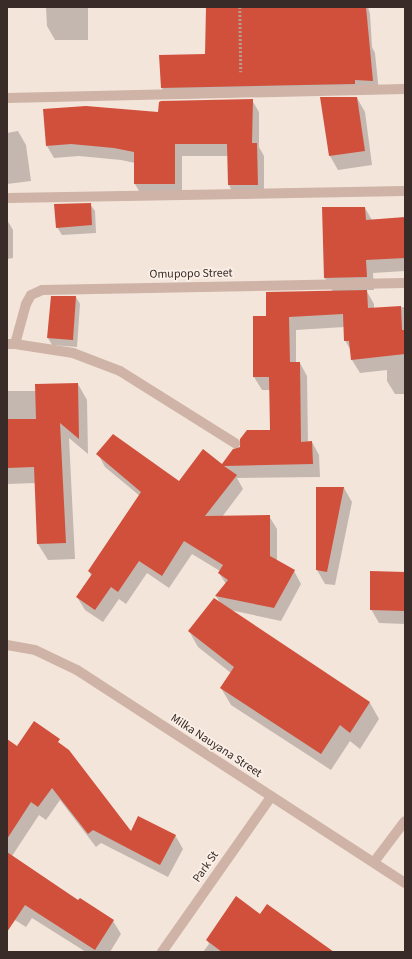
<!DOCTYPE html>
<html>
<head>
<meta charset="utf-8">
<style>
  body { margin:0 }
  #map { position:relative; width:412px; height:959px; overflow:hidden; background:#f4e5db; font-family:"Source Sans 3",sans-serif }
  div>[style] { position:absolute }
  .shadow>* { inset:0; background:#0003 }
  .building>* { inset:0; background:#d1503c }
  .path>* { height:2.5px; margin-top:-1.25px; transform-origin:0; background:repeating-linear-gradient(90deg,#ba9d90 0 2px,transparent 0 4px) }
  .minor>* { height:10px; margin:-5px; padding:0 5px; transform-origin:5px; border-radius:5px; background:#ceb3a6 }
  span { translate:-50% -50%; white-space:nowrap; text-align:center; line-height:1.15; -webkit-text-stroke:3.5px #fbf0e8; paint-order:stroke }
  .street-label { font-size:12px; color:#392b27 }
  .frame { position:absolute; inset:0; border:8px solid #392b27; pointer-events:none }
</style>
</head>
<body>
<div id="map">
  <div class="shadow">
    <div style="clip-path:polygon(46px 7px,88px 7px,88px 40px,55px 40px,47px 26px)"></div>
    <div style="clip-path:polygon(207px 7px,368px 7px,370px 14px,372px 47px,375px 53px,379px 93px,168px 99px,162px 88px,206px 55px)"></div>
    <div style="clip-path:polygon(321px 98px,357px 98px,365px 112px,372px 165px,338px 170px,330px 156px)"></div>
    <div style="clip-path:polygon(252px 100px,259px 112px,259px 147px,264px 156px,264px 197px,235px 197px,229px 185px,228px 156px,182px 156px,182px 196px,142px 196px,135px 184px,135px 163px,121px 160px,79px 156px,54px 158px,47px 146px,159px 113px)"></div>
    <div style="clip-path:polygon(18px 131px,26px 145px,31px 181px,7px 184px,7px 133px)"></div>
    <div style="clip-path:polygon(90px 204px,95px 211px,96px 233px,62px 235px,57px 227px)"></div>
    <div style="clip-path:polygon(365px 208px,372px 220px,405px 218px,405px 271px,373px 273px,374px 290px,366px 290px,374px 304px,374px 309px,405px 307px,405px 394px,395px 394px,387px 381px,387px 370px,360px 373px,352px 360px,351px 351px,345px 340px,344px 327px,296px 330px,296px 363px,300px 363px,307px 376px,308px 443px,312px 442px,319px 455px,320px 477px,237px 478px,243px 489px,222px 517px,269px 516px,277px 529px,277px 561px,294px 571px,301px 584px,281px 621px,230px 610px,370px 703px,379px 719px,360px 749px,350px 741px,331px 770px,231px 705px,221px 688px,231px 673px,198px 647px,189px 631px,221px 604px,216px 596px,226px 584px,219px 573px,220px 571px,192px 554px,169px 588px,147px 573px,126px 604px,119px 599px,103px 622px,85px 610px,77px 597px,91px 576px,89px 571px,140px 496px,105px 467px,98px 454px,180px 482px,222px 465px,241px 448px,271px 431px,270px 390px,262px 390px,254px 377px,267px 317px,333px 292px,325px 278px)"></div>
    <div style="clip-path:polygon(7px 220px,13px 230px,13px 258px,7px 259px)"></div>
    <div style="clip-path:polygon(76px 297px,80px 304px,77px 347px,52px 345px,48px 338px)"></div>
    <div style="clip-path:polygon(78px 384px,87px 400px,88px 454px,69px 438px,75px 559px,48px 560px,38px 544px,36px 483px,7px 484px,7px 391px,36px 391px)"></div>
    <div style="clip-path:polygon(317px 488px,344px 488px,352px 502px,335px 585px,325px 584px,317px 570px)"></div>
    <div style="clip-path:polygon(405px 573px,405px 624px,379px 623px,371px 609px)"></div>
    <div style="clip-path:polygon(7px 740px,131px 833px,175px 835px,183px 849px,168px 877px,101px 843px,96px 847px,60px 800px,46px 820px,39px 815px,12px 856px,79px 901px,113px 921px,121px 934px,110px 952px,86px 952px,32px 918px,26px 927px,7px 915px)"></div>
    <div style="clip-path:polygon(260px 915px,332px 952px,203px 952px,209px 944px,207px 940px)"></div>
  </div>
  <div class="building">
    <div style="clip-path:polygon(206px 7px,366px 7px,373px 81px,355px 80px,355px 84px,161px 88px,159px 55px,205px 54px)"></div>
    <div style="clip-path:polygon(320px 97px,357px 97px,365px 151px,329px 156px)"></div>
    <div style="clip-path:polygon(253px 99px,252px 143px,257px 143px,258px 185px,228px 185px,227px 144px,175px 144px,175px 184px,134px 184px,134px 152px,114px 148px,71px 144px,46px 146px,43px 109px,86px 106px,158px 112px,159px 102px,161px 101px)"></div>
    <div style="clip-path:polygon(91px 203px,92px 225px,56px 228px,54px 204px)"></div>
    <div style="clip-path:polygon(322px 207px,365px 207px,366px 220px,405px 217px,405px 258px,366px 260px,367px 277px,324px 278px)"></div>
    <div style="clip-path:polygon(367px 290px,368px 308px,401px 306px,402px 330px,405px 330px,405px 354px,351px 360px,349px 341px,344px 341px,343px 314px,289px 317px,290px 362px,300px 362px,301px 442px,312px 441px,313px 464px,224px 466px,237px 475px,205px 516px,270px 515px,270px 556px,295px 570px,274px 608px,215px 596px,228px 580px,218px 573px,223px 565px,184px 541px,162px 576px,139px 561px,118px 592px,111px 587px,95px 610px,76px 597px,92px 574px,88px 571px,141px 492px,96px 454px,113px 434px,179px 481px,203px 449px,222px 464px,233px 449px,240px 447px,240px 439px,247px 430px,270px 430px,269px 377px,253px 377px,253px 316px,266px 316px,266px 292px)"></div>
    <div style="clip-path:polygon(51px 296px,76px 296px,73px 340px,47px 338px)"></div>
    <div style="clip-path:polygon(78px 383px,79px 439px,60px 423px,66px 543px,37px 544px,34px 467px,7px 468px,7px 419px,36px 419px,35px 384px)"></div>
    <div style="clip-path:polygon(316px 487px,344px 487px,327px 572px,316px 570px)"></div>
    <div style="clip-path:polygon(370px 571px,405px 572px,405px 611px,370px 610px)"></div>
    <div style="clip-path:polygon(214px 598px,370px 702px,350px 733px,340px 725px,321px 754px,220px 688px,234px 667px,188px 631px)"></div>
    <div style="clip-path:polygon(34px 721px,60px 739px,58px 742px,69px 750px,131px 831px,138px 816px,176px 835px,160px 865px,93px 830px,88px 834px,52px 788px,38px 807px,31px 802px,7px 839px,7px 739px,17px 746px)"></div>
    <div style="clip-path:polygon(7px 852px,78px 900px,80px 898px,114px 920px,95px 950px,25px 905px,7px 932px)"></div>
    <div style="clip-path:polygon(236px 896px,260px 914px,267px 904px,334px 952px,222px 952px,206px 940px)"></div>
  </div>
  <div class="path">
    <div style="left:240px;top:7px;width:65px;rotate:89.1deg"></div>
  </div>
  <div class="minor">
    <div style="left:7px;top:98px;width:398px;rotate:-1.3deg"></div>
    <div style="left:7px;top:198px;width:398px;rotate:-1deg"></div>
    <div style="left:7px;top:344px;width:8px"></div>
    <div style="left:15px;top:344px;width:41px;rotate:-74.6deg"></div>
    <div style="left:26px;top:304px;width:10px;rotate:-61deg"></div>
    <div style="left:31px;top:295px;width:12px;rotate:-24deg"></div>
    <div style="left:42px;top:290px;width:363px;rotate:-1.1deg"></div>
    <div style="left:15px;top:344px;width:59px;rotate:8.8deg"></div>
    <div style="left:73px;top:353px;width:50px;rotate:21deg"></div>
    <div style="left:120px;top:371px;width:136px;rotate:32.1deg"></div>
    <div style="left:7px;top:645px;width:28px;rotate:10deg"></div>
    <div style="left:35px;top:650px;width:47px;rotate:25.5deg"></div>
    <div style="left:77px;top:670px;width:391px;rotate:33deg"></div>
    <div style="left:374px;top:862px;width:51px;rotate:-52.9deg"></div>
    <div style="left:162px;top:952px;width:189px;rotate:-54.9deg"></div>
  </div>
  <div class="street-label">
    <span style="left:191px;top:274px;rotate:-1deg">Omupopo Street</span>
    <span style="left:216px;top:746px;rotate:33deg">Milka Nauyana Street</span>
    <span style="left:206px;top:867px;rotate:-55deg">Park St</span>
  </div>
  <div class="frame"></div>
</div>
</body>
</html>
